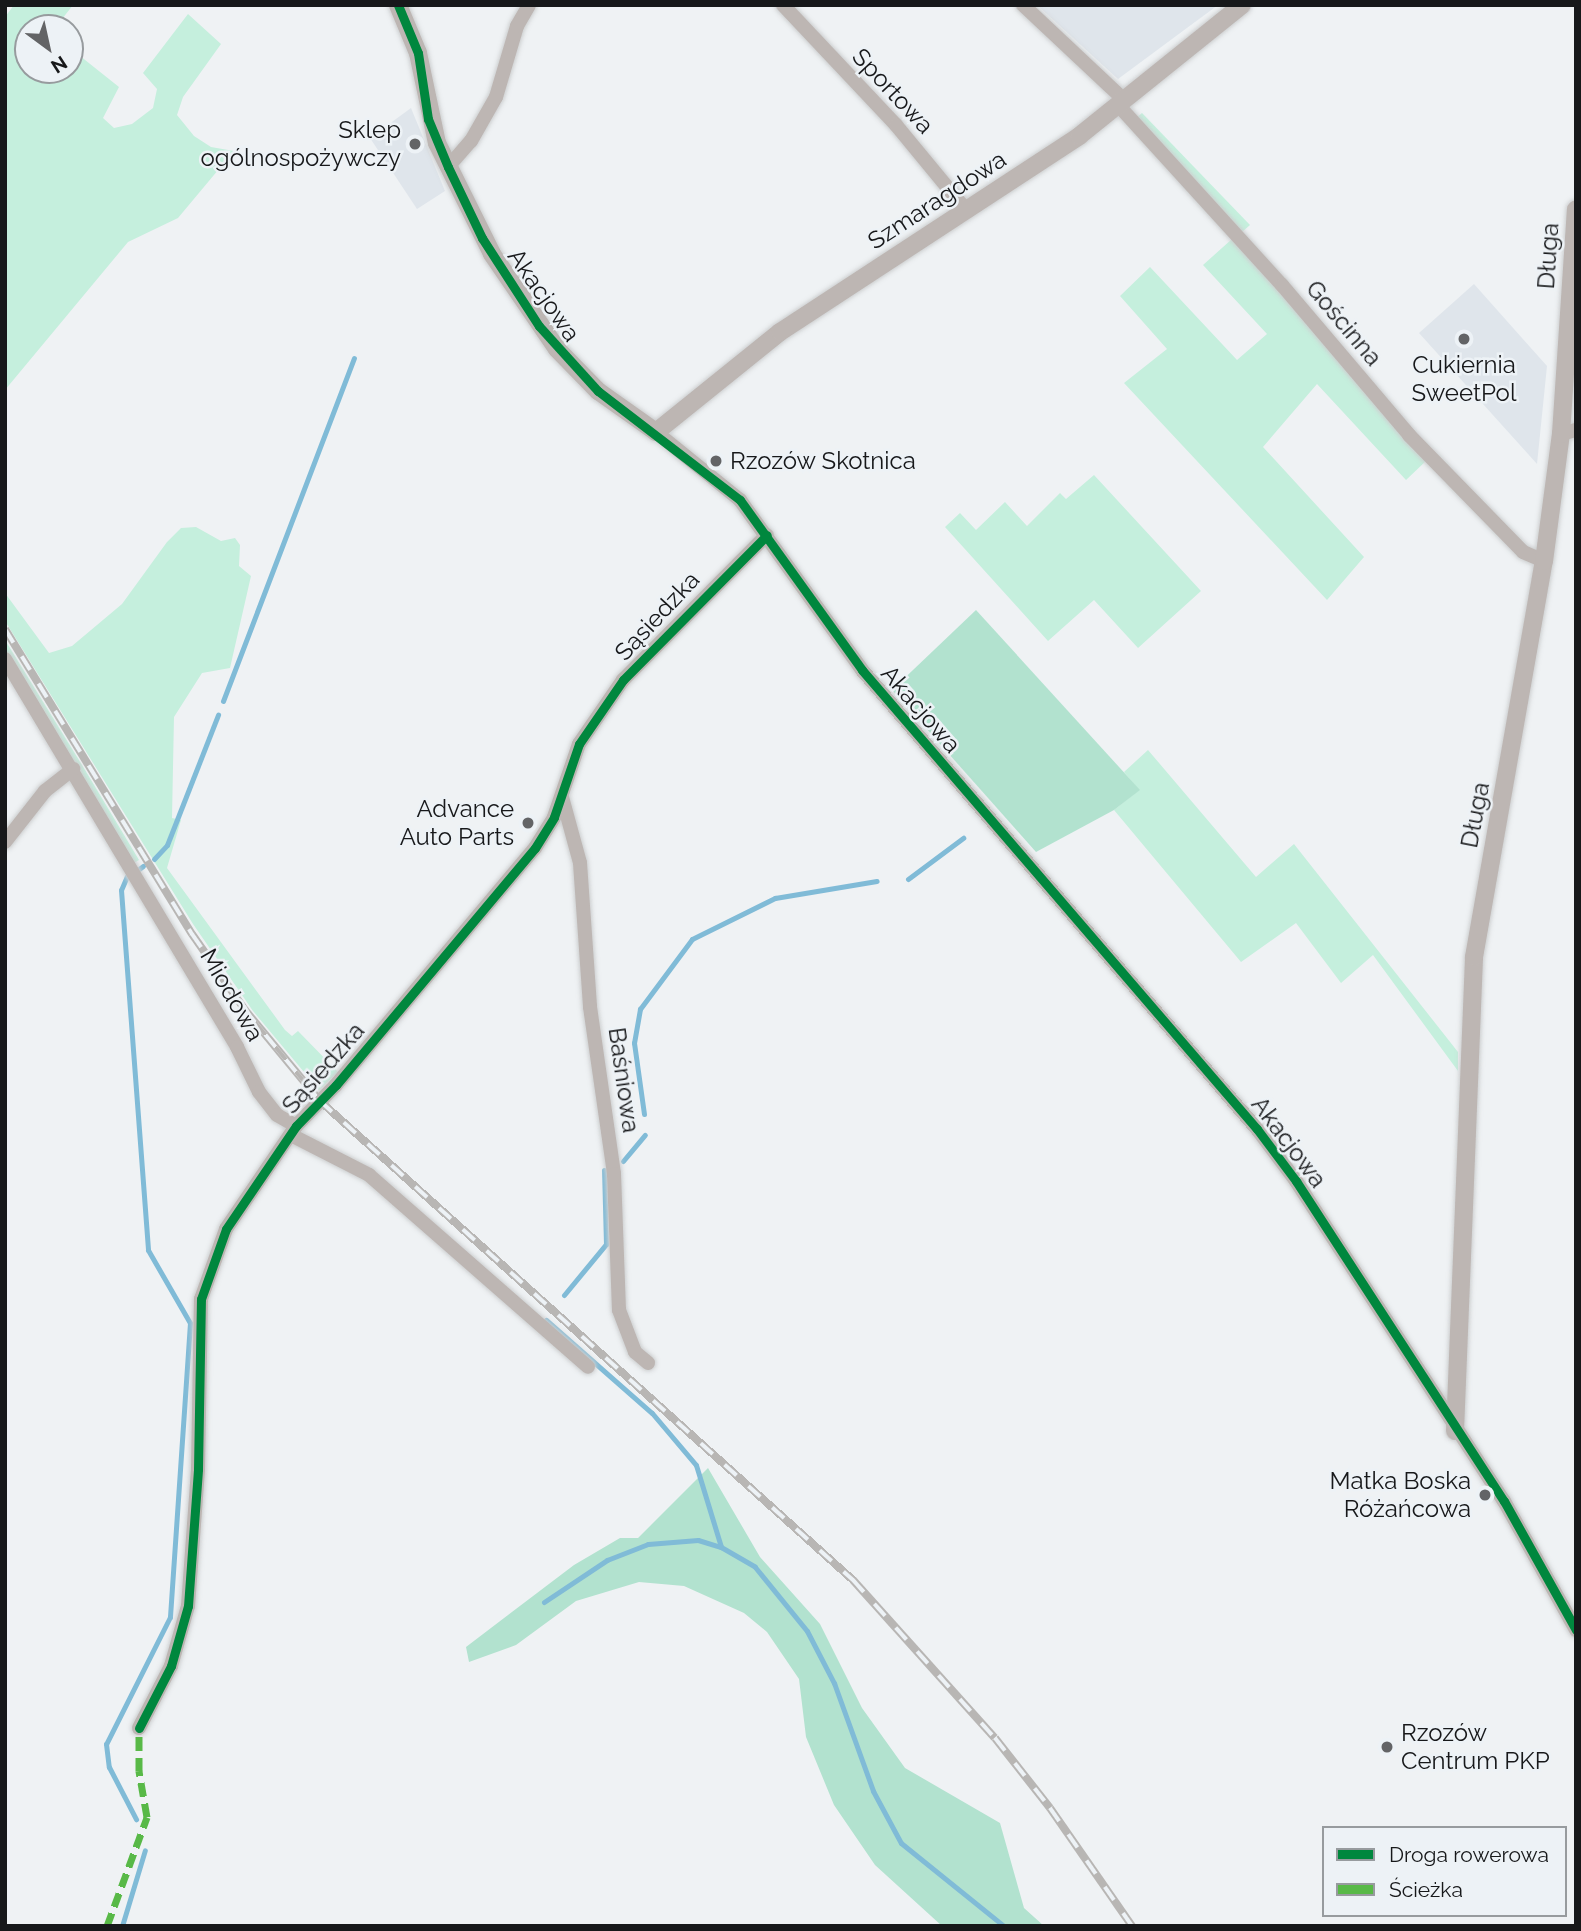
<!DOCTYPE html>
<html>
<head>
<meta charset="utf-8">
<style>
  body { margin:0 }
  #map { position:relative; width:1581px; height:1931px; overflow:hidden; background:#eff2f4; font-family:Raleway,sans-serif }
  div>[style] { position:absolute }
  .built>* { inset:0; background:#dfe5eb }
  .green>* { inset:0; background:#c5efdd }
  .forest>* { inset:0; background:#b2e2cf }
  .stream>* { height:5px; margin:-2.5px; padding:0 2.5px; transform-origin:2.5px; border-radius:2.5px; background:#80bbd7 }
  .roads { filter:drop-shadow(0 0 2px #cdcfd0) drop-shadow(0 0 2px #cdcfd0) }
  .minor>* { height:14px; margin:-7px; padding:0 7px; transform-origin:7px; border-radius:7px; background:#bdb6b3 }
  .tertiary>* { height:18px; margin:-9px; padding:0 9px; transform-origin:9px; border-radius:9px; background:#bdb6b3 }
  .rail>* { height:8px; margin-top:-4px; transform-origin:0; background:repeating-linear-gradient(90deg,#edf2f6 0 16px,#b8b6b4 0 32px); box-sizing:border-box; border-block:2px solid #b8b6b4 }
  .quiet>* { height:7px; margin-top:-3.5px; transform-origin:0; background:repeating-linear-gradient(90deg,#58b947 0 14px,transparent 0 21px) }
  .cycleway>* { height:9px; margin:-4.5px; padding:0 4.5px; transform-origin:4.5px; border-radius:4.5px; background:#00873e }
  .dots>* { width:19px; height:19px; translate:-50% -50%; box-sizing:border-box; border:4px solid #edf2f6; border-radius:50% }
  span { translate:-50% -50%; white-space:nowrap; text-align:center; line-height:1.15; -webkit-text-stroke:5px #edf2f6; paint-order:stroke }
  .street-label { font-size:24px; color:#17181a }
  .poi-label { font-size:24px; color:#17181a }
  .right { translate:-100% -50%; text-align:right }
  .left { translate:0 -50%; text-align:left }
  .frame { position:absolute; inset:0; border:7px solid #17181a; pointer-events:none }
  .legend { position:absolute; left:1322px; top:1826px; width:245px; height:91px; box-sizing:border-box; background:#edf2f6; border:2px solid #979b9e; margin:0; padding:9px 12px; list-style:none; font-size:21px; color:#17181a }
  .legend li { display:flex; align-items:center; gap:14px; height:35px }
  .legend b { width:35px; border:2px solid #979b9e }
  .north { position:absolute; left:14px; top:14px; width:70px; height:70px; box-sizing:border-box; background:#edf2f6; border:2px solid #979b9e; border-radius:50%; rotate:147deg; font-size:19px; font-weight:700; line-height:28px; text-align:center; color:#17181a }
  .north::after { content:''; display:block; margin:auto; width:24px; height:32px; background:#636466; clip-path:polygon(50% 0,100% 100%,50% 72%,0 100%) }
</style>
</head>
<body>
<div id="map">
  <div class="built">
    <div style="clip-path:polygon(1037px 5px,1218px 5px,1118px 79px)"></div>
    <div style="clip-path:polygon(411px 108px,445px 191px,417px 209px,370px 138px)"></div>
    <div style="clip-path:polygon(1474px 284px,1547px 366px,1537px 464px,1419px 333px)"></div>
  </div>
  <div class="green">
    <div style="clip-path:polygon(14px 5px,73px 5px,55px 28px,28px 28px,28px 70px,70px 70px,70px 48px,119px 87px,103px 118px,114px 128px,132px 124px,153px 108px,157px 89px,143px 73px,188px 14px,221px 44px,183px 97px,177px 115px,194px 136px,211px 147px,234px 151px,178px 218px,128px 242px,5px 390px,5px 17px)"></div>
    <div style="clip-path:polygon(1142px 113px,1250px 225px,1242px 232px,1136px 118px)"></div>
    <div style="clip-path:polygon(1232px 239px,1427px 460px,1406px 480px,1317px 384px,1263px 447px,1364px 557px,1327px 600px,1124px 383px,1167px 349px,1120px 296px,1150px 267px,1237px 360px,1267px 334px,1203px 265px)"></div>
    <div style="clip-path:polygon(1094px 475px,1201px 591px,1138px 648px,1094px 600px,1048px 641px,945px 527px,960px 513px,976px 530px,1005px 502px,1027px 526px,1060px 493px,1066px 499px)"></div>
    <div style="clip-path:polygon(196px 527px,221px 541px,235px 538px,240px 545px,239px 566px,251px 576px,230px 668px,202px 673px,174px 717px,172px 818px,181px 820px,167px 868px,285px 1030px,292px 1036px,298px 1031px,338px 1072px,319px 1090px,253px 1011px,193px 924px,5px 621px,5px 593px,49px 653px,72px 646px,122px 604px,167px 542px,181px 528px)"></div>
    <div style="clip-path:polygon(5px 640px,82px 765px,139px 860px,134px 863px,5px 654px)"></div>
    <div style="clip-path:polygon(1148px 750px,1256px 877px,1294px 844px,1458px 1052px,1458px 1071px,1373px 955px,1341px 983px,1296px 923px,1241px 962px,1114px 810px,1139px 790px,1124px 772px)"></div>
  </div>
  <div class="forest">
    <div style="clip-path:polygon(976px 610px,1140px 790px,1114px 810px,1036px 852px,892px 690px)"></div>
    <div style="clip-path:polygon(708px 1468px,760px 1557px,820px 1624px,862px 1708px,905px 1768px,1000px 1823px,1024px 1908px,1044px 1926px,942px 1926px,875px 1865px,834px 1805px,806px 1737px,799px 1679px,767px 1632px,744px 1613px,684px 1586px,639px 1582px,576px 1601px,516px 1645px,469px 1662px,466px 1647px,574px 1565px,620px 1538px,638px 1538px)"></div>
  </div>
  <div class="stream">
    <div style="left:223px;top:701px;width:367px;rotate:-69.1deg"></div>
    <div style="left:154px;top:859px;width:19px;rotate:-47deg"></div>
    <div style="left:167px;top:845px;width:140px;rotate:-68.6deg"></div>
    <div style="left:139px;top:869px;width:5px;rotate:-37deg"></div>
    <div style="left:127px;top:876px;width:15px;rotate:113deg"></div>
    <div style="left:121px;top:890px;width:361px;rotate:85.7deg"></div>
    <div style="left:148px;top:1250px;width:84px;rotate:60.1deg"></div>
    <div style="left:190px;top:1323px;width:295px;rotate:93.9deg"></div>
    <div style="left:170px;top:1617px;width:142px;rotate:116.7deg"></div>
    <div style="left:106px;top:1744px;width:23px;rotate:83deg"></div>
    <div style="left:109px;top:1767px;width:59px;rotate:62.6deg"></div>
    <div style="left:908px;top:879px;width:69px;rotate:-36.7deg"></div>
    <div style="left:644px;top:1114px;width:72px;rotate:-98deg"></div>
    <div style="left:634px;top:1043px;width:35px;rotate:-80deg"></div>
    <div style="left:640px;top:1009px;width:87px;rotate:-53.4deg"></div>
    <div style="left:692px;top:939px;width:93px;rotate:-26.3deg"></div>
    <div style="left:775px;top:898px;width:103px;rotate:-9.5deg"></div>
    <div style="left:623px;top:1161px;width:34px;rotate:-50deg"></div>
    <div style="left:564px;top:1295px;width:66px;rotate:-50.5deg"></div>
    <div style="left:606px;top:1244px;width:74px;rotate:-91.5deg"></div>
    <div style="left:546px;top:1320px;width:141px;rotate:41.3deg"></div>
    <div style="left:652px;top:1413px;width:68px;rotate:49.8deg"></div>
    <div style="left:696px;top:1465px;width:86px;rotate:73deg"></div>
    <div style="left:721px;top:1547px;width:39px;rotate:30deg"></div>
    <div style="left:755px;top:1567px;width:82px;rotate:50.9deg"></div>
    <div style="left:807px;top:1631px;width:59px;rotate:62.6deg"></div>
    <div style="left:834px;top:1683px;width:115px;rotate:70.1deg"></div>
    <div style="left:873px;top:1791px;width:59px;rotate:61.7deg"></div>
    <div style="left:901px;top:1843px;width:132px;rotate:38.9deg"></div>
    <div style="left:544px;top:1602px;width:76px;rotate:-33.7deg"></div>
    <div style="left:607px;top:1560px;width:44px;rotate:-21.3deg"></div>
    <div style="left:648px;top:1544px;width:50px;rotate:-4.6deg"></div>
    <div style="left:698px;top:1540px;width:24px;rotate:17deg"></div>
    <div style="left:122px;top:1926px;width:79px;rotate:-73.2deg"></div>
  </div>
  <div class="roads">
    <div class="minor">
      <div style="left:783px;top:5px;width:165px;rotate:46.7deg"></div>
      <div style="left:896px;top:125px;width:110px;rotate:50.5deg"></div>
      <div style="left:1023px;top:5px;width:139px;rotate:43.2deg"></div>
      <div style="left:1118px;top:105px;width:244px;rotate:47.7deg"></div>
      <div style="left:1282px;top:285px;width:197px;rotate:49.7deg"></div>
      <div style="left:1409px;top:435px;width:163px;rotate:45.7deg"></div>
      <div style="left:1523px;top:552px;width:23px;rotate:23deg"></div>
      <div style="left:448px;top:167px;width:35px;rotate:-49deg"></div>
      <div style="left:471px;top:141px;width:51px;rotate:-60.4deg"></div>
      <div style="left:496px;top:97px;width:74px;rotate:-73.5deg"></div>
      <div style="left:517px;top:26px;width:24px;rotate:-60deg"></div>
      <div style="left:656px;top:432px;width:108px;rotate:39deg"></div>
      <div style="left:740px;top:500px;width:209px;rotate:54.3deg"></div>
      <div style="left:862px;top:670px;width:606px;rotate:49.29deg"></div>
      <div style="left:1257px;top:1129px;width:65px;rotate:53.1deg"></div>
      <div style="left:1296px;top:1181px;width:382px;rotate:57deg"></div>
      <div style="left:1504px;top:1501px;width:148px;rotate:60.8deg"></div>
      <div style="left:1561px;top:434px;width:16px;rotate:-15deg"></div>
      <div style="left:5px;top:659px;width:452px;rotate:59.1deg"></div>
      <div style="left:237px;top:1047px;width:50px;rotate:63.9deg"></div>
      <div style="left:259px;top:1092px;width:29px;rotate:52deg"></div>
      <div style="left:277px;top:1115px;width:22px;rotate:30deg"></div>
      <div style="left:562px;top:797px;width:68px;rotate:74.7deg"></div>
      <div style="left:580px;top:863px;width:144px;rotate:86deg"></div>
      <div style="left:590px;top:1007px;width:169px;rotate:81.8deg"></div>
      <div style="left:614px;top:1174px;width:136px;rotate:87.9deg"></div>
      <div style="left:619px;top:1310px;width:45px;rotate:69.1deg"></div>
      <div style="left:635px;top:1352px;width:17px;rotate:40deg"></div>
      <div style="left:5px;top:842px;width:65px;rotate:-51.9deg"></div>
      <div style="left:45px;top:791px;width:36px;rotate:-38deg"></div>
      <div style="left:291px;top:1135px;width:88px;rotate:27.1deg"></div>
      <div style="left:369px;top:1175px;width:291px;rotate:41.2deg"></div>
      <div style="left:139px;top:1728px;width:70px;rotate:-62.7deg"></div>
      <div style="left:171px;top:1666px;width:62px;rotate:-74.2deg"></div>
      <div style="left:188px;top:1606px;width:137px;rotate:-85.8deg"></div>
      <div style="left:198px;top:1469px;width:170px;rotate:-89deg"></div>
      <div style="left:201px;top:1299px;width:74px;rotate:-70.3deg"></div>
      <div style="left:226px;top:1229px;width:125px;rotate:-55.8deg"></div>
      <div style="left:296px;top:1126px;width:57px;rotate:-45.7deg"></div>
      <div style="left:336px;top:1085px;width:309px;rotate:-50deg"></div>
      <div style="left:535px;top:848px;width:36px;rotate:-58deg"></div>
      <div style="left:554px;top:817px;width:77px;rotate:-71.1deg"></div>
      <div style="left:579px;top:744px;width:78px;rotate:-55.5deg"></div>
      <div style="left:623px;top:680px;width:204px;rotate:-45.2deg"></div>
    </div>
    <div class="tertiary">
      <div style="left:398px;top:5px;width:52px;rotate:67.4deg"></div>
      <div style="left:418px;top:53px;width:92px;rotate:78.1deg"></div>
      <div style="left:437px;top:143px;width:124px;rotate:63.6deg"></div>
      <div style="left:492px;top:254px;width:115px;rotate:55.6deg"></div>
      <div style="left:557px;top:349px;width:59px;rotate:45.7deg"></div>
      <div style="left:598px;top:391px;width:71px;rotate:35.3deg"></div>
      <div style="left:656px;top:432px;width:159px;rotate:-38.9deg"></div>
      <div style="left:780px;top:332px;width:358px;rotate:-33.2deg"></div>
      <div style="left:1079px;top:136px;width:209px;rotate:-38.8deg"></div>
      <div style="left:1455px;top:1431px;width:474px;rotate:-87.7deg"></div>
      <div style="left:1474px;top:957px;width:402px;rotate:-80deg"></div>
      <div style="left:1544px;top:561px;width:128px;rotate:-82.4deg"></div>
      <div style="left:1561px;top:434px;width:225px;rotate:-86.2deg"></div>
    </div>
  </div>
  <div class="rail">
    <div style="left:5px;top:629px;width:358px;rotate:58.5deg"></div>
    <div style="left:192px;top:934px;width:93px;rotate:55.1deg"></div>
    <div style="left:245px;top:1010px;width:118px;rotate:50.5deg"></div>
    <div style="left:320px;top:1101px;width:717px;rotate:41.95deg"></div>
    <div style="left:853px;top:1580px;width:212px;rotate:48.1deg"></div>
    <div style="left:995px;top:1738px;width:89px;rotate:51.8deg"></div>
    <div style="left:1050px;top:1808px;width:144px;rotate:55.2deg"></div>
  </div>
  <div class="quiet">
    <div style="left:107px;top:1926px;width:116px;rotate:-69.8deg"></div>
    <div style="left:147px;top:1817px;width:47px;rotate:-99.9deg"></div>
    <div style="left:139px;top:1771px;width:43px;rotate:-90deg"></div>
  </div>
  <div class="cycleway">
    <div style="left:398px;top:5px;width:52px;rotate:67.4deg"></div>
    <div style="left:418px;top:53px;width:67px;rotate:81.4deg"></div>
    <div style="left:428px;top:119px;width:52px;rotate:67.4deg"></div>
    <div style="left:448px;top:167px;width:79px;rotate:64.4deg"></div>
    <div style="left:482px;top:238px;width:105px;rotate:57.1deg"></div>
    <div style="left:539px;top:326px;width:88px;rotate:47.8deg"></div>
    <div style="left:598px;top:391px;width:179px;rotate:37.5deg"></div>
    <div style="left:740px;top:500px;width:209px;rotate:54.3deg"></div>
    <div style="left:862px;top:670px;width:606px;rotate:49.29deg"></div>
    <div style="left:1257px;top:1129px;width:65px;rotate:53.1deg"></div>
    <div style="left:1296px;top:1181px;width:382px;rotate:57deg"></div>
    <div style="left:1504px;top:1501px;width:148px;rotate:60.8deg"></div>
    <div style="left:139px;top:1728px;width:70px;rotate:-62.7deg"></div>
    <div style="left:171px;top:1666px;width:62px;rotate:-74.2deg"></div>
    <div style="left:188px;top:1606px;width:137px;rotate:-85.8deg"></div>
    <div style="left:198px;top:1469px;width:170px;rotate:-89deg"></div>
    <div style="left:201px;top:1299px;width:74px;rotate:-70.3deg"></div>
    <div style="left:226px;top:1229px;width:125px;rotate:-55.8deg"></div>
    <div style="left:296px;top:1126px;width:57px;rotate:-45.7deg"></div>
    <div style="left:336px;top:1085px;width:309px;rotate:-50deg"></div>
    <div style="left:535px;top:848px;width:36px;rotate:-58deg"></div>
    <div style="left:554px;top:817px;width:77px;rotate:-71.1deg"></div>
    <div style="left:579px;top:744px;width:78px;rotate:-55.5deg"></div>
    <div style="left:623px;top:680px;width:204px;rotate:-45.2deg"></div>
  </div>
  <div class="dots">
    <div style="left:415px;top:144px;background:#636466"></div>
    <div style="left:1464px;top:339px;background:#636466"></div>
    <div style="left:716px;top:461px;background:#636466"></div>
    <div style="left:528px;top:823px;background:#636466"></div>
    <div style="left:1485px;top:1495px;background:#636466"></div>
    <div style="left:1387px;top:1747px;background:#636466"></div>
  </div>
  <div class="street-label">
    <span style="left:893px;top:91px;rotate:47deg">Sportowa</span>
    <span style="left:937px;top:200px;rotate:-33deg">Szmaragdowa</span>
    <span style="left:1548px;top:256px;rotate:-86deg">Długa</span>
    <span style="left:544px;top:295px;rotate:55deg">Akacjowa</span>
    <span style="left:1344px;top:323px;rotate:50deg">Gościnna</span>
    <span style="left:657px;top:616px;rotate:-47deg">Sąsiedzka</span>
    <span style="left:921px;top:709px;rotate:49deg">Akacjowa</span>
    <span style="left:1475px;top:815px;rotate:-79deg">Długa</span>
    <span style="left:232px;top:995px;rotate:60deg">Miodowa</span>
    <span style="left:323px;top:1068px;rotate:-49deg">Sąsiedzka</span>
    <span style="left:624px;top:1080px;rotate:82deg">Baśniowa</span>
    <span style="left:1289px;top:1142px;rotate:53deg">Akacjowa</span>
  </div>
  <div class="poi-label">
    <span class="right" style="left:401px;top:144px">Sklep<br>ogólnospożywczy</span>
    <span style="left:1464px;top:379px">Cukiernia<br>SweetPol</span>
    <span class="left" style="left:730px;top:461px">Rzozów Skotnica</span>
    <span class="right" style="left:514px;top:823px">Advance<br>Auto Parts</span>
    <span class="right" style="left:1471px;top:1495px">Matka Boska<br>Różańcowa</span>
    <span class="left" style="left:1401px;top:1747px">Rzozów<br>Centrum PKP</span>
  </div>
  <div class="frame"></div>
  <ul class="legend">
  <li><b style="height:9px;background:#00873e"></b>Droga rowerowa</li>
  <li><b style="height:9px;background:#58b947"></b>Ścieżka</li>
  </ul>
  <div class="north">N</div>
</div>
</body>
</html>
